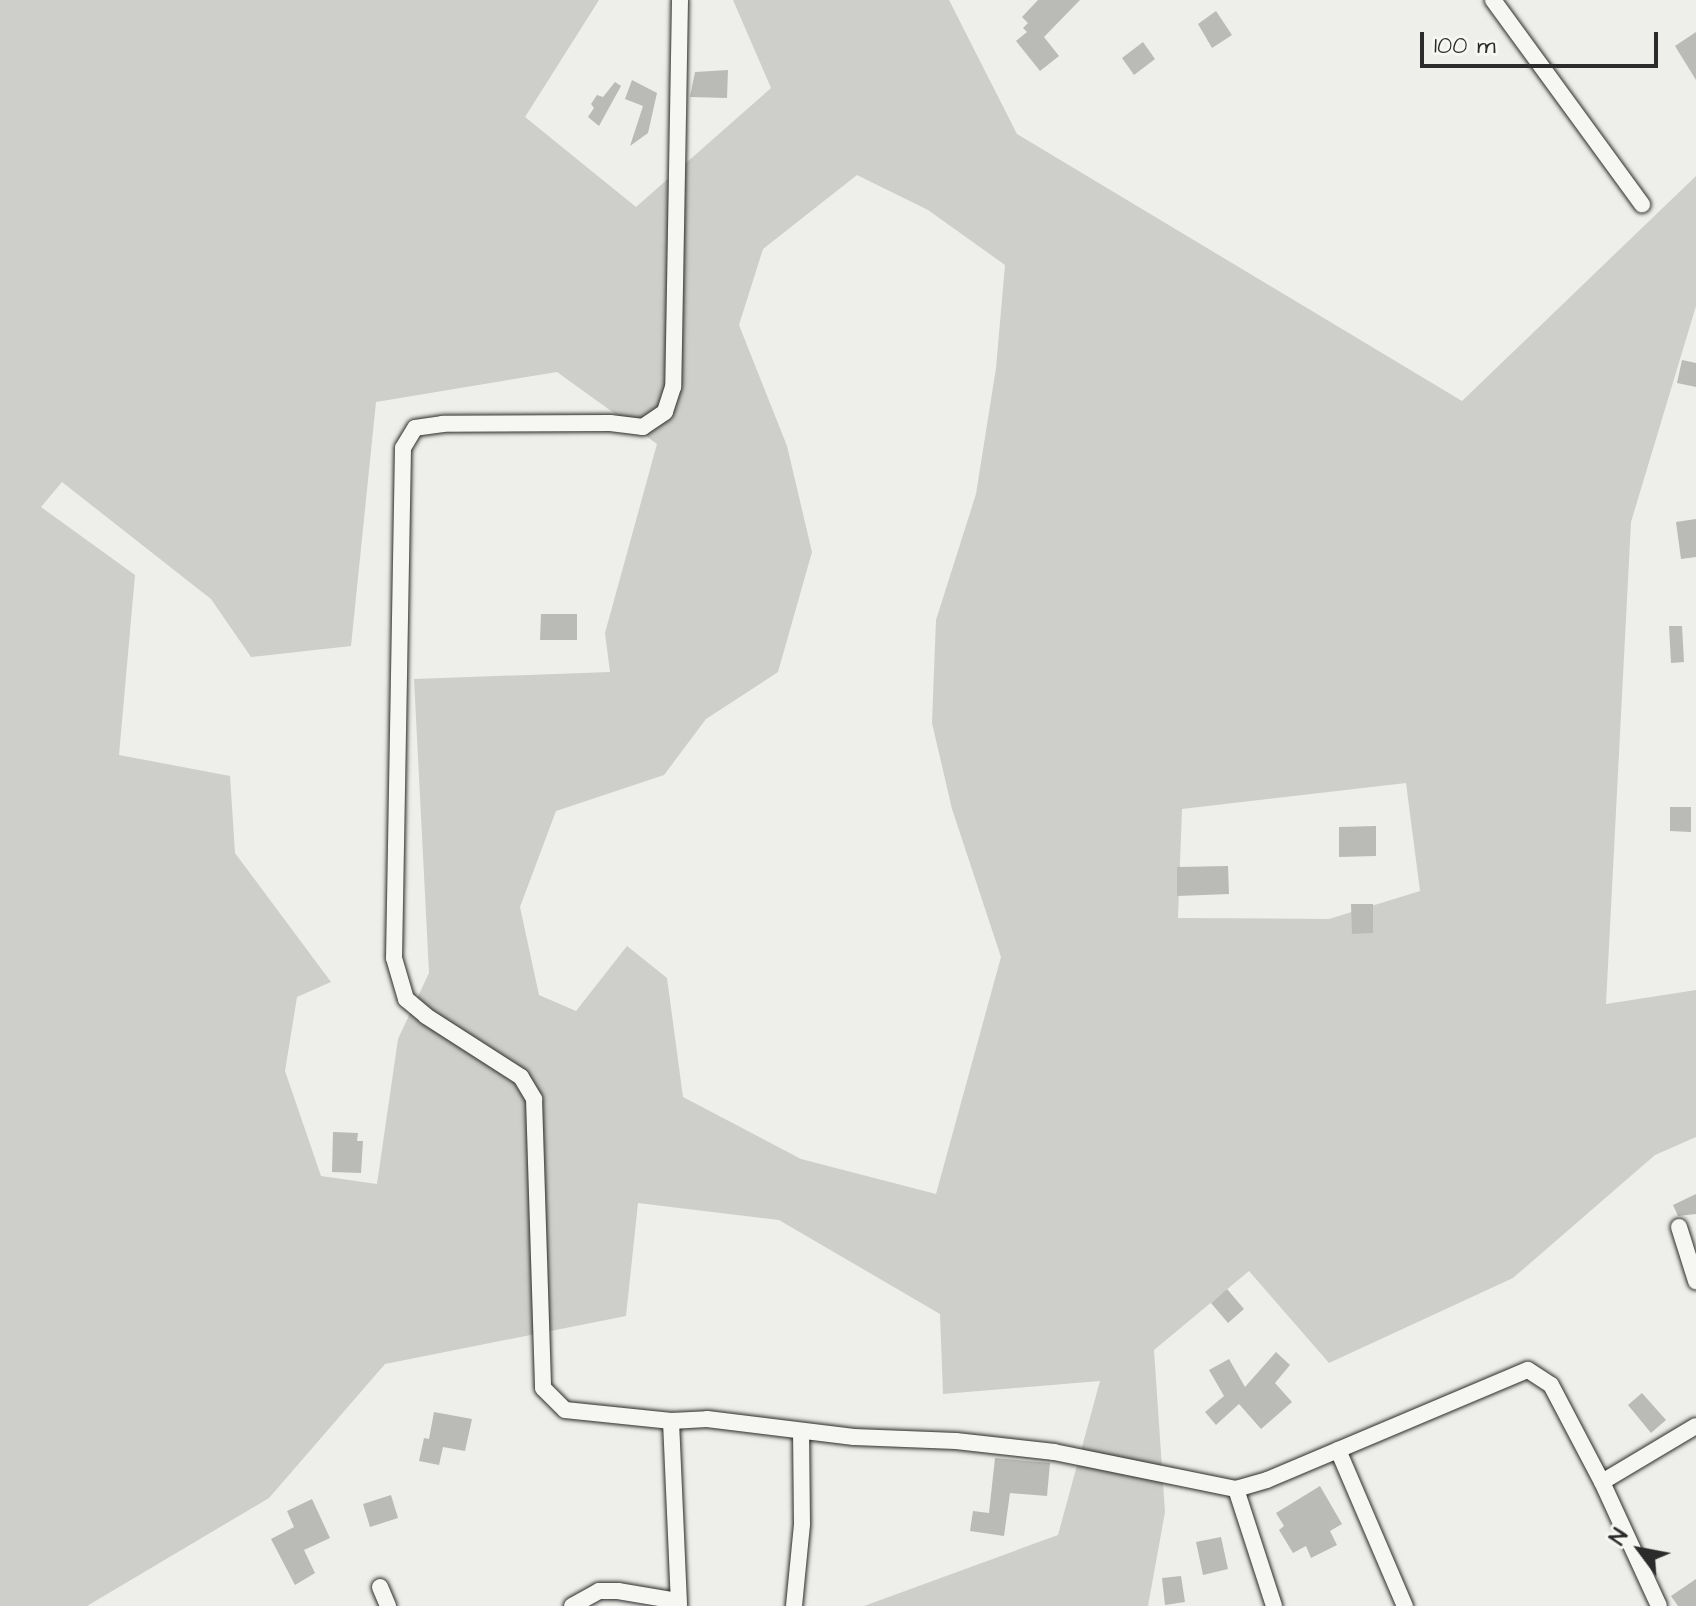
<!DOCTYPE html>
<html>
<head>
<meta charset="utf-8">
<style>
  body { margin:0 }
  #map { position:relative; width:1696px; height:1606px; overflow:hidden; background:#eeeeea; font-family:"Architects Daughter",sans-serif }
  div>[style] { position:absolute }
  .green>* { inset:0; background:#cececa }
  .building>* { inset:0; background:#babab7 }
  .roads { filter:drop-shadow(0 0 2px #2b2b2b) drop-shadow(0 0 2px #2b2b2b) }
  .minor>* { height:16px; margin:-8px; padding:0 8px; transform-origin:8px; border-radius:8px; background:#f6f6f2 }
  span { translate:-50% -50%; white-space:nowrap; text-align:center; line-height:1.15; -webkit-text-stroke:7px #f6f6f2; paint-order:stroke }
  .north { position:absolute; left:1600px; top:1510px; width:80px; height:80px; -webkit-text-stroke:6px #f6f6f2; paint-order:stroke; rotate:302deg; font-size:22px; font-weight:700; line-height:32px; text-align:center; color:#2b2b2b }
  .north::after { content:''; display:block; margin:auto; width:28px; height:36px; background:#2b2b2b; clip-path:polygon(50% 0,100% 100%,50% 72%,0 100%) }
  .scale { position:absolute; left:1420px; top:32px; width:238px; height:36px; box-sizing:border-box; border:4px solid #2b2b2b; border-top:0; padding-left:10px; font-size:24px; line-height:28px; white-space:nowrap; color:#2b2b2b; -webkit-text-stroke:6px #f6f6f2; paint-order:stroke }
</style>
</head>
<body>
<div id="map">
  <div class="green">
    <div style="clip-path:polygon(evenodd,0 0,599px 0,525px 117px,636px 207px,771px 88px,733px 0,949px 0,1017px 134px,1462px 401px,1696px 176px,1696px 306px,1631px 522px,1606px 1004px,1696px 990px,1696px 1137px,1655px 1155px,1513px 1278px,1329px 1363px,1249px 1271px,1154px 1350px,1165px 1512px,1148px 1606px,864px 1606px,1058px 1535px,1100px 1381px,943px 1394px,940px 1314px,779px 1220px,638px 1203px,626px 1316px,385px 1364px,269px 1498px,87px 1606px,0 1606px,0 0,857px 175px,928px 210px,1005px 265px,996px 368px,976px 494px,936px 620px,932px 723px,952px 809px,1001px 957px,936px 1194px,801px 1159px,683px 1097px,667px 978px,627px 946px,576px 1011px,539px 995px,520px 907px,556px 811px,664px 775px,706px 719px,778px 672px,812px 552px,787px 446px,739px 325px,763px 249px,857px 175px,0 0,557px 372px,657px 444px,605px 633px,610px 672px,414px 679px,429px 973px,398px 1039px,377px 1184px,321px 1176px,285px 1071px,297px 997px,331px 982px,235px 853px,230px 776px,119px 755px,135px 575px,41px 507px,62px 482px,211px 599px,251px 657px,351px 646px,376px 402px,557px 372px,0 0,1406px 783px,1420px 891px,1329px 919px,1178px 918px,1182px 809px,1406px 783px)"></div>
  </div>
  <div class="building">
    <div style="clip-path:polygon(1038px 0,1080px 0,1044px 37px,1059px 56px,1040px 71px,1016px 41px,1027px 32px,1023px 28px,1028px 23px,1022px 17px)"></div>
    <div style="clip-path:polygon(1216px 11px,1232px 35px,1212px 48px,1198px 24px)"></div>
    <div style="clip-path:polygon(1696px 32px,1696px 80px,1675px 46px)"></div>
    <div style="clip-path:polygon(1143px 42px,1155px 59px,1134px 75px,1122px 58px)"></div>
    <div style="clip-path:polygon(728px 70px,727px 98px,690px 97px,695px 72px)"></div>
    <div style="clip-path:polygon(632px 80px,657px 93px,648px 133px,630px 146px,643px 106px,625px 99px)"></div>
    <div style="clip-path:polygon(615px 82px,621px 86px,599px 126px,588px 117px,594px 108px,591px 104px,597px 95px,603px 97px)"></div>
    <div style="clip-path:polygon(1682px 360px,1696px 363px,1696px 387px,1677px 383px)"></div>
    <div style="clip-path:polygon(1696px 519px,1696px 557px,1681px 559px,1676px 522px)"></div>
    <div style="clip-path:polygon(541px 614px,577px 614px,577px 640px,540px 640px)"></div>
    <div style="clip-path:polygon(1669px 626px,1682px 626px,1684px 662px,1671px 663px)"></div>
    <div style="clip-path:polygon(1670px 807px,1691px 807px,1691px 832px,1670px 831px)"></div>
    <div style="clip-path:polygon(1376px 826px,1376px 856px,1339px 857px,1339px 827px)"></div>
    <div style="clip-path:polygon(1228px 866px,1229px 894px,1177px 896px,1177px 867px)"></div>
    <div style="clip-path:polygon(1351px 904px,1373px 904px,1373px 933px,1352px 934px)"></div>
    <div style="clip-path:polygon(333px 1132px,358px 1133px,357px 1141px,363px 1141px,361px 1173px,332px 1172px)"></div>
    <div style="clip-path:polygon(1696px 1194px,1696px 1214px,1678px 1216px,1673px 1205px)"></div>
    <div style="clip-path:polygon(1227px 1289px,1244px 1309px,1228px 1323px,1211px 1303px)"></div>
    <div style="clip-path:polygon(1276px 1352px,1290px 1365px,1275px 1383px,1292px 1402px,1261px 1429px,1239px 1404px,1216px 1425px,1205px 1412px,1224px 1396px,1209px 1370px,1229px 1359px,1245px 1387px)"></div>
    <div style="clip-path:polygon(1642px 1393px,1666px 1420px,1651px 1433px,1628px 1405px)"></div>
    <div style="clip-path:polygon(434px 1412px,472px 1419px,465px 1451px,443px 1447px,439px 1465px,419px 1461px,424px 1438px,429px 1439px)"></div>
    <div style="clip-path:polygon(995px 1458px,1050px 1463px,1047px 1496px,1010px 1493px,1004px 1536px,970px 1531px,973px 1511px,989px 1513px)"></div>
    <div style="clip-path:polygon(1320px 1486px,1342px 1524px,1330px 1531px,1337px 1545px,1311px 1558px,1306px 1546px,1293px 1553px,1279px 1530px,1284px 1526px,1276px 1513px)"></div>
    <div style="clip-path:polygon(391px 1495px,398px 1518px,370px 1527px,363px 1504px)"></div>
    <div style="clip-path:polygon(312px 1499px,330px 1538px,304px 1550px,315px 1573px,295px 1585px,271px 1539px,294px 1527px,287px 1511px)"></div>
    <div style="clip-path:polygon(1221px 1537px,1228px 1569px,1203px 1575px,1196px 1542px)"></div>
    <div style="clip-path:polygon(1181px 1576px,1185px 1602px,1165px 1605px,1162px 1578px)"></div>
    <div style="clip-path:polygon(1696px 1579px,1696px 1606px,1678px 1606px,1671px 1596px)"></div>
  </div>
  <div class="roads">
    <div class="minor">
      <div style="left:680px;top:0;width:387px;rotate:91deg"></div>
      <div style="left:673px;top:387px;width:26px;rotate:108deg"></div>
      <div style="left:665px;top:412px;width:27px;rotate:146deg"></div>
      <div style="left:643px;top:427px;width:33px;rotate:-173deg"></div>
      <div style="left:610px;top:423px;width:167px;rotate:179.7deg"></div>
      <div style="left:443px;top:424px;width:28px;rotate:172deg"></div>
      <div style="left:415px;top:428px;width:23px;rotate:121deg"></div>
      <div style="left:403px;top:448px;width:510px;rotate:91.01deg"></div>
      <div style="left:394px;top:958px;width:43px;rotate:73.7deg"></div>
      <div style="left:406px;top:999px;width:26px;rotate:40deg"></div>
      <div style="left:426px;top:1016px;width:113px;rotate:32.7deg"></div>
      <div style="left:521px;top:1077px;width:26px;rotate:59deg"></div>
      <div style="left:534px;top:1099px;width:289px;rotate:88.2deg"></div>
      <div style="left:543px;top:1388px;width:31px;rotate:45deg"></div>
      <div style="left:565px;top:1410px;width:107px;rotate:5.9deg"></div>
      <div style="left:671px;top:1421px;width:36px;rotate:-3deg"></div>
      <div style="left:707px;top:1419px;width:148px;rotate:7deg"></div>
      <div style="left:854px;top:1437px;width:102px;rotate:2.2deg"></div>
      <div style="left:956px;top:1441px;width:99px;rotate:6.4deg"></div>
      <div style="left:1054px;top:1452px;width:186px;rotate:11.5deg"></div>
      <div style="left:1236px;top:1489px;width:32px;rotate:-16deg"></div>
      <div style="left:1267px;top:1480px;width:283px;rotate:-22.9deg"></div>
      <div style="left:1528px;top:1370px;width:27px;rotate:33deg"></div>
      <div style="left:1551px;top:1385px;width:110px;rotate:62.3deg"></div>
      <div style="left:1602px;top:1482px;width:136px;rotate:65.3deg"></div>
      <div style="left:1493px;top:0;width:253px;rotate:53.9deg"></div>
      <div style="left:1679px;top:1227px;width:57px;rotate:72.5deg"></div>
      <div style="left:671px;top:1421px;width:185px;rotate:87.5deg"></div>
      <div style="left:1338px;top:1450px;width:170px;rotate:66.8deg"></div>
      <div style="left:1602px;top:1482px;width:109px;rotate:-30.8deg"></div>
      <div style="left:1236px;top:1489px;width:123px;rotate:72deg"></div>
      <div style="left:380px;top:1587px;width:21px;rotate:67deg"></div>
      <div style="left:572px;top:1606px;width:31px;rotate:-29deg"></div>
      <div style="left:599px;top:1591px;width:19px"></div>
      <div style="left:618px;top:1591px;width:60px;rotate:9.6deg"></div>
      <div style="left:794px;top:1606px;width:82px;rotate:-84.4deg"></div>
      <div style="left:802px;top:1524px;width:93px;rotate:-90.6deg"></div>
    </div>
  </div>
  <div class="north">N</div>
  <div class="scale">100 m</div>
</div>
</body>
</html>
